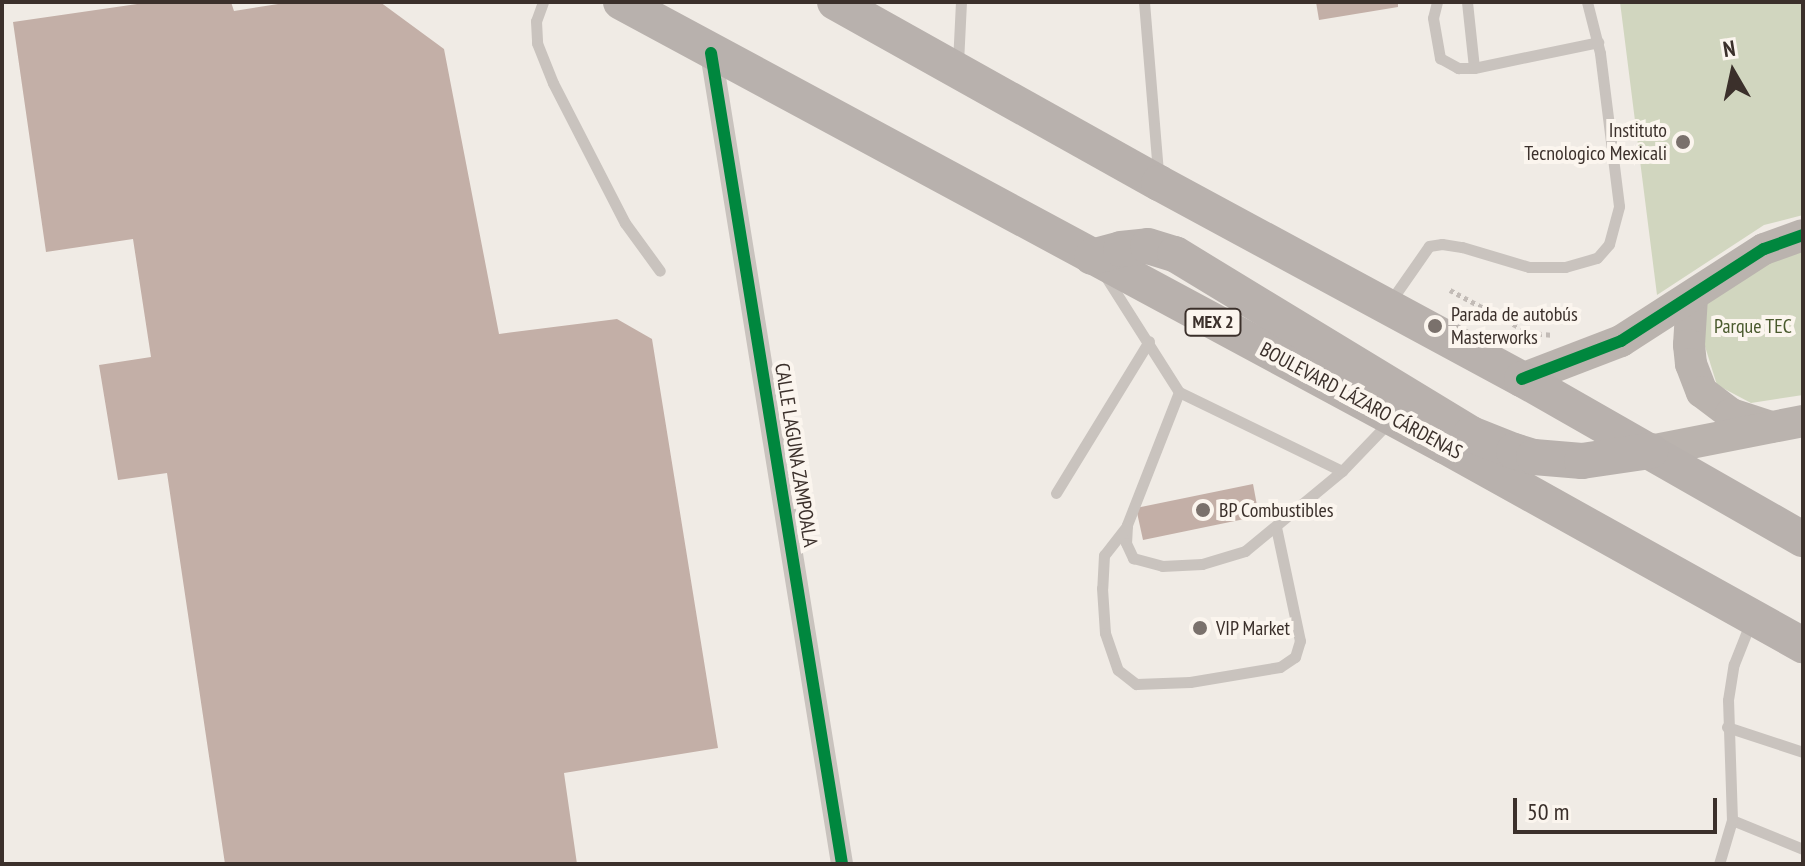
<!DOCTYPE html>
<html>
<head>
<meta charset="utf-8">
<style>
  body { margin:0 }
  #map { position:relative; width:1805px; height:866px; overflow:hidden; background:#f0ebe5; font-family:"PT Sans Narrow",sans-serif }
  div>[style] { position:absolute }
  .green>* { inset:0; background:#d1d6bf }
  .building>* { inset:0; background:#c3afa7 }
  .path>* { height:5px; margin-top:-2.5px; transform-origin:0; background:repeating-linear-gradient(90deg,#c2bbb6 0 4px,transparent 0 8px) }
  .lane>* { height:11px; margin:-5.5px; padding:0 5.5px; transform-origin:5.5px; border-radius:5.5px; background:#c9c3be }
  .street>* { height:22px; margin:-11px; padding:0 11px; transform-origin:11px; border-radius:11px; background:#c9c3be }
  .secondary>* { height:32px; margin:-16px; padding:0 16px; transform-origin:16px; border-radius:16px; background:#bab3ae }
  .primary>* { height:36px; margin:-18px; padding:0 18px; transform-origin:18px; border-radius:18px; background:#b8b1ad }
  .cycleway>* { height:12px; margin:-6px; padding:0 6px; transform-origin:6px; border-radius:6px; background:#00873e }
  .dots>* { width:22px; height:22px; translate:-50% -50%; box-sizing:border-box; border:4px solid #fbf5ee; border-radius:50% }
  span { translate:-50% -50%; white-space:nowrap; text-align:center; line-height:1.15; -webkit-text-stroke:8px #fbf5ee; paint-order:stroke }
  .shield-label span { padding:2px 6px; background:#fbf5ee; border:2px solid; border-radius:6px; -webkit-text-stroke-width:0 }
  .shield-label { font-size:18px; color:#3b302b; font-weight:700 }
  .poi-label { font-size:20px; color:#3b302b }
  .right { translate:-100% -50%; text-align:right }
  .left { translate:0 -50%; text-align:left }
  .park-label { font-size:20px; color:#4a5a2e }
  .street-label { font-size:20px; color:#3b302b }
  .frame { position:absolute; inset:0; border:4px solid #3b302b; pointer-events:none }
  .north { position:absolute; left:1693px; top:32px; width:80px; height:80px; -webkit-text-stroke:6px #fbf5ee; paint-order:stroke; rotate:351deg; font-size:22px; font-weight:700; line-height:32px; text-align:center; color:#3b302b }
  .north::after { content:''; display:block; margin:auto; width:28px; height:36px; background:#3b302b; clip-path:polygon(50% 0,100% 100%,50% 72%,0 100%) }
  .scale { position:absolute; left:1513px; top:798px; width:204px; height:36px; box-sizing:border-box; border:4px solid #3b302b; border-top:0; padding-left:10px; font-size:24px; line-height:28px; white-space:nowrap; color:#3b302b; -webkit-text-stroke:6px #fbf5ee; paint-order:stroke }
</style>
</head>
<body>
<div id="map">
  <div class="green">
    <div style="clip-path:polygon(1620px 2px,1803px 2px,1803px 215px,1764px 225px,1657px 295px)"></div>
    <div style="clip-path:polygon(1803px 248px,1803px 395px,1751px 403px,1717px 385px,1703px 340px,1703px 290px)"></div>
  </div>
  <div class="building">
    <div style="clip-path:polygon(151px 2px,231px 2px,234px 11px,291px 2px,380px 2px,444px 49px,499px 334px,617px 319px,652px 339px,718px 748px,564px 773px,577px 864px,225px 864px,167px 473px,118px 480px,99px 365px,151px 357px,133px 239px,46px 252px,13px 22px)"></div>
    <div style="clip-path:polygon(1316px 2px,1398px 2px,1398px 7px,1319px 20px)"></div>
    <div style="clip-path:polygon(1253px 484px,1259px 516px,1143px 540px,1136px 508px)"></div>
  </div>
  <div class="path">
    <div style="left:1450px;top:290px;width:91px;rotate:28.3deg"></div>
    <div style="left:1530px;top:333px;width:21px;rotate:5deg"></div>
  </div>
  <div class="lane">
    <div style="left:543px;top:2px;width:20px;rotate:110deg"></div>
    <div style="left:536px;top:21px;width:22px;rotate:87deg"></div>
    <div style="left:537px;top:43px;width:43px;rotate:68.2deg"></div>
    <div style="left:553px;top:83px;width:157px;rotate:62.8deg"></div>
    <div style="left:625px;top:223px;width:59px;rotate:53.9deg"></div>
    <div style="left:1144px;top:2px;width:173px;rotate:85.3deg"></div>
    <div style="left:1437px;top:2px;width:16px;rotate:104deg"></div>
    <div style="left:1433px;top:18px;width:41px;rotate:80.1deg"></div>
    <div style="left:1440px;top:58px;width:21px;rotate:29deg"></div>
    <div style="left:1458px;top:68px;width:16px"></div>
    <div style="left:1467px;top:2px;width:66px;rotate:83.9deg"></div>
    <div style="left:1474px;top:68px;width:127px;rotate:-11.8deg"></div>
    <div style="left:958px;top:63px;width:61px;rotate:-87.2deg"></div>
    <div style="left:1106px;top:277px;width:136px;rotate:57.6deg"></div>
    <div style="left:1179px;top:392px;width:143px;rotate:111.4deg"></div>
    <div style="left:1127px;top:525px;width:18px;rotate:93deg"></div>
    <div style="left:1126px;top:543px;width:17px;rotate:65deg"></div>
    <div style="left:1133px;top:558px;width:30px;rotate:15deg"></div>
    <div style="left:1162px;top:566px;width:40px;rotate:-2.9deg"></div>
    <div style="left:1202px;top:564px;width:45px;rotate:-16.8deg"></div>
    <div style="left:1245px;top:551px;width:126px;rotate:-39.5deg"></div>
    <div style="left:1342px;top:471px;width:69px;rotate:-46.2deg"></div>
    <div style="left:1390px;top:302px;width:68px;rotate:-55.1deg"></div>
    <div style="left:1429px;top:246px;width:13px;rotate:-9deg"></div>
    <div style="left:1442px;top:244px;width:20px;rotate:9deg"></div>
    <div style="left:1462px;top:247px;width:70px;rotate:16.6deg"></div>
    <div style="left:1529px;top:267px;width:36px"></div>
    <div style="left:1565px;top:267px;width:33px;rotate:-16deg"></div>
    <div style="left:1597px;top:258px;width:18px;rotate:-49deg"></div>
    <div style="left:1609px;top:244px;width:39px;rotate:-75deg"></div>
    <div style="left:1619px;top:206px;width:154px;rotate:-97.1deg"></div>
    <div style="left:1600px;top:53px;width:53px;rotate:-104.3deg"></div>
    <div style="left:1179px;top:392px;width:181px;rotate:25.9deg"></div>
    <div style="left:1056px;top:493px;width:178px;rotate:-58.5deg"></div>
    <div style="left:1127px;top:526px;width:37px;rotate:128deg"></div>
    <div style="left:1104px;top:555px;width:33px;rotate:93deg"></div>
    <div style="left:1102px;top:588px;width:45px;rotate:86.2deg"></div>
    <div style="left:1105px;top:633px;width:39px;rotate:71deg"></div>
    <div style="left:1118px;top:670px;width:23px;rotate:38deg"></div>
    <div style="left:1136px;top:684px;width:54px;rotate:-2.1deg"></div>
    <div style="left:1190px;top:682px;width:91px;rotate:-9.5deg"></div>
    <div style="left:1280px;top:667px;width:18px;rotate:-34deg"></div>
    <div style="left:1295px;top:657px;width:17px;rotate:-73deg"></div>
    <div style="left:1300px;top:641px;width:116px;rotate:-101.9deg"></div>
    <div style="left:1727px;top:727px;width:80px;rotate:18.2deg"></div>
    <div style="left:1732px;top:820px;width:77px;rotate:22.2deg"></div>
    <div style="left:1719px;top:864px;width:46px;rotate:-73.5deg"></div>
    <div style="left:1732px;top:820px;width:120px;rotate:-91.9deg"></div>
    <div style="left:1728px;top:700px;width:36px;rotate:-81deg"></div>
    <div style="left:1734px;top:664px;width:46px;rotate:-68.4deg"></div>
  </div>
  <div class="street">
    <div style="left:711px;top:53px;width:822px;rotate:80.82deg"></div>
  </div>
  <div class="secondary">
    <div style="left:1692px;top:297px;width:48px;rotate:93.6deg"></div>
    <div style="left:1689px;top:345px;width:19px;rotate:84deg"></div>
    <div style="left:1691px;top:364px;width:30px;rotate:69deg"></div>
    <div style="left:1702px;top:392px;width:36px;rotate:37deg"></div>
    <div style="left:1731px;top:414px;width:42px;rotate:18deg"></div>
    <div style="left:1522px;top:379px;width:106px;rotate:-21deg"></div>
    <div style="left:1621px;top:341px;width:170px;rotate:-32.8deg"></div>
    <div style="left:1764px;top:249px;width:41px;rotate:-19.7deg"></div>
    <div style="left:1650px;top:451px;width:156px;rotate:-11.1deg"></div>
  </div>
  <div class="primary">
    <div style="left:621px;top:2px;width:936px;rotate:28.32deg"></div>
    <div style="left:1445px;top:446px;width:410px;rotate:29.1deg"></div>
    <div style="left:835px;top:2px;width:371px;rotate:29.2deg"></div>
    <div style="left:1159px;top:183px;width:413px;rotate:28.4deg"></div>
    <div style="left:1522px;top:379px;width:323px;rotate:29.7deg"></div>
    <div style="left:1092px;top:257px;width:30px;rotate:-15deg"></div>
    <div style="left:1121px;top:249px;width:27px;rotate:-6deg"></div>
    <div style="left:1148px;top:246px;width:28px;rotate:17deg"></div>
    <div style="left:1175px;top:254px;width:346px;rotate:31.3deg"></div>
    <div style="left:1471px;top:434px;width:46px;rotate:21.6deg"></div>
    <div style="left:1514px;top:451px;width:21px;rotate:17deg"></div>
    <div style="left:1534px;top:457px;width:48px;rotate:4.8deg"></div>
    <div style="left:1582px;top:461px;width:69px;rotate:-8.4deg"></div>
  </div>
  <div class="cycleway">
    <div style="left:711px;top:53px;width:822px;rotate:80.82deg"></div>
    <div style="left:1522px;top:379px;width:106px;rotate:-21deg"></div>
    <div style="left:1621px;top:341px;width:170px;rotate:-32.8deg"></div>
    <div style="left:1764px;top:249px;width:41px;rotate:-19.7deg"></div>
  </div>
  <div class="dots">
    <div style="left:1683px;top:142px;background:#7a716c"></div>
    <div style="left:1435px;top:326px;background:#7a716c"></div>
    <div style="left:1203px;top:510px;background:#7a716c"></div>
    <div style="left:1200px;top:628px;background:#7a716c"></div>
  </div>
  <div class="shield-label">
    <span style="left:1213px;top:322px">MEX 2</span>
  </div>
  <div class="poi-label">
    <span class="right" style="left:1667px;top:142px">Instituto<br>Tecnologico Mexicali</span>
    <span class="left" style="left:1451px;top:326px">Parada de autobús<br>Masterworks</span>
    <span class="left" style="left:1219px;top:510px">BP Combustibles</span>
    <span class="left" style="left:1216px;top:628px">VIP Market</span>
  </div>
  <div class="park-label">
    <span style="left:1753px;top:326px">Parque TEC</span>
  </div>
  <div class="street-label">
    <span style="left:1361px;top:401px;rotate:28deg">BOULEVARD LÁZARO CÁRDENAS</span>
    <span style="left:796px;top:455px;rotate:81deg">CALLE LAGUNA ZAMPOALA</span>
  </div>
  <div class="frame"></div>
  <div class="north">N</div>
  <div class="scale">50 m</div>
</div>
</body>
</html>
